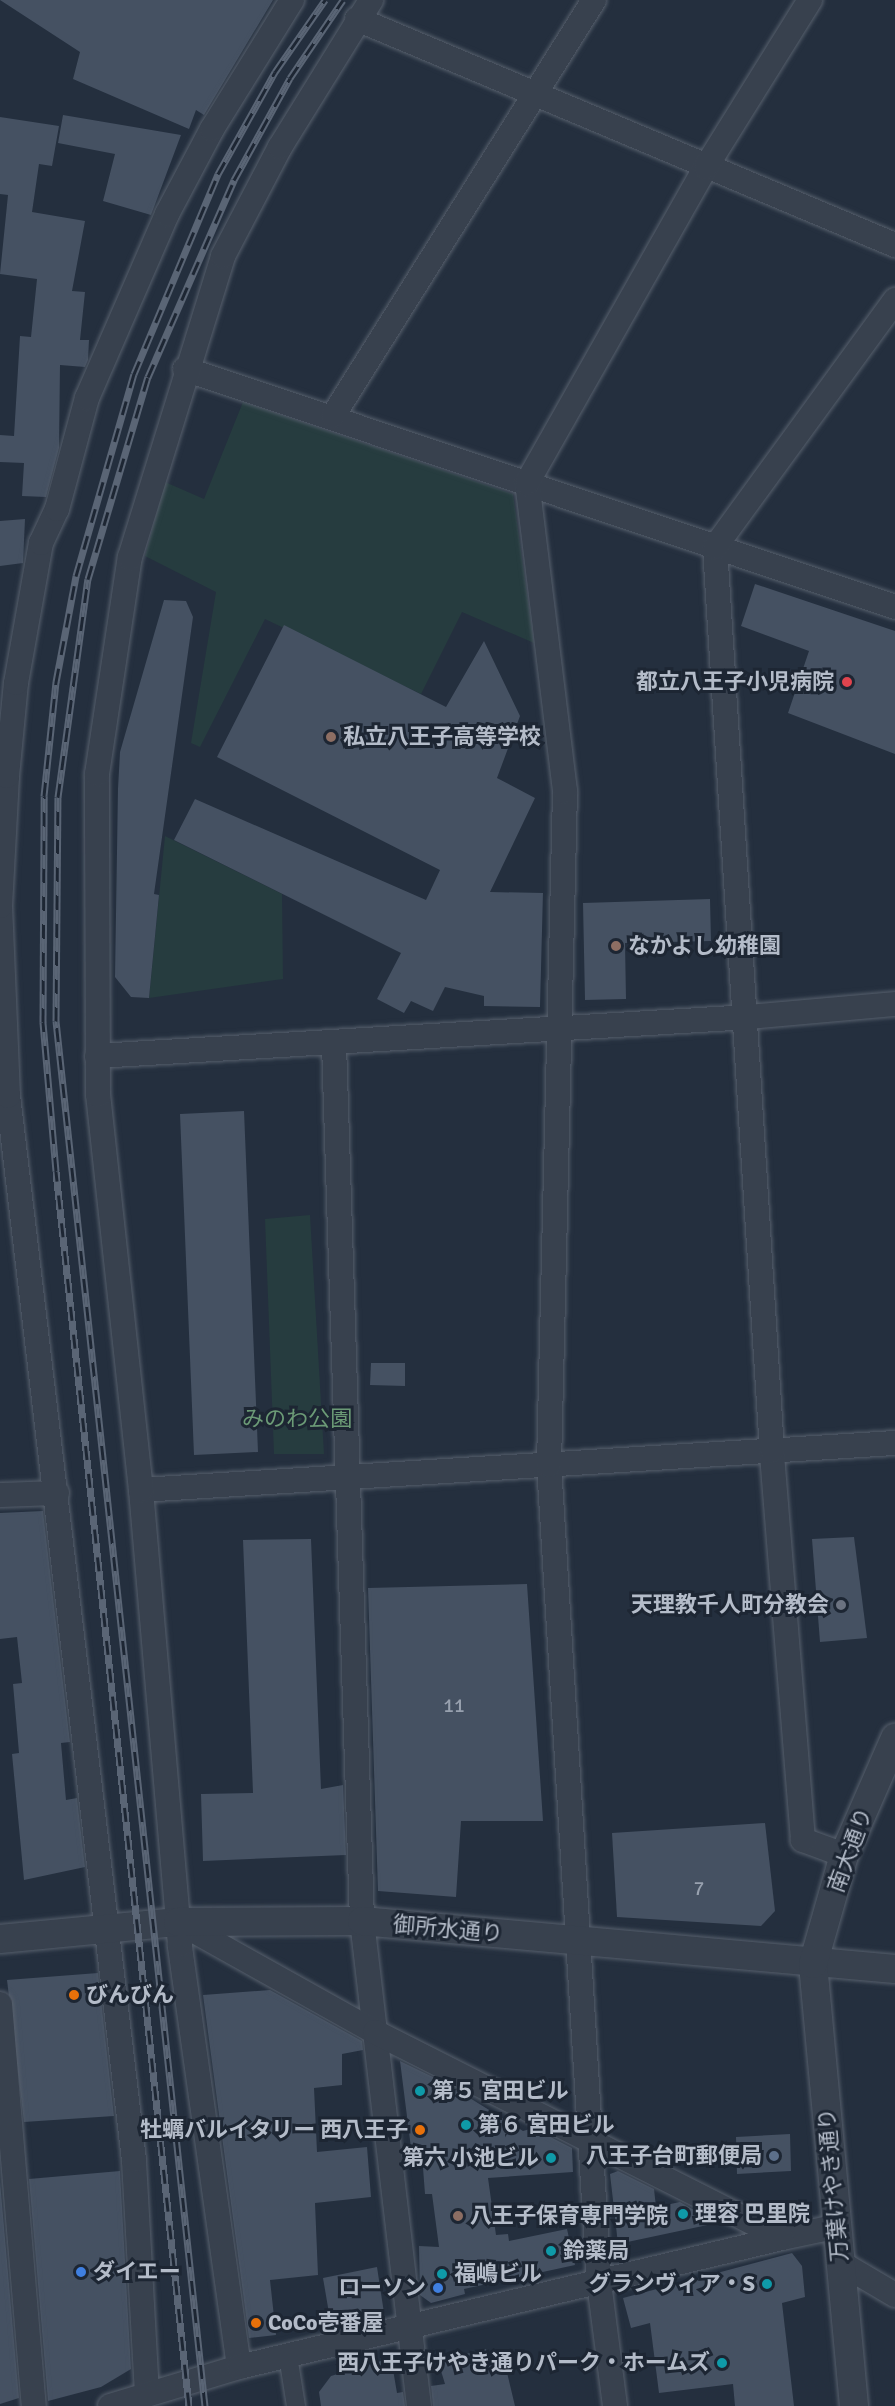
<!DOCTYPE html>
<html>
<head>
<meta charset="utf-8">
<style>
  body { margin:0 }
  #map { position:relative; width:895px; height:2406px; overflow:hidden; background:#242f3e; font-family:Signika,"Noto Sans JP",sans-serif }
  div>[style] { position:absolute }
  .green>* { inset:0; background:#263c3f }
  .building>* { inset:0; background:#455162 }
  .roads { filter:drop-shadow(0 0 2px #565f6c) drop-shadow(0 0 2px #565f6c) }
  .pedestrian>* { height:18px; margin:-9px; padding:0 9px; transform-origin:9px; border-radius:9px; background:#38414e }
  .minor>* { height:24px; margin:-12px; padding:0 12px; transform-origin:12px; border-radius:12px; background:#38414e }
  .tertiary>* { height:28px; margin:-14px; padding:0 14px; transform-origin:14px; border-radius:14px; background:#38414e }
  .rail>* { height:7px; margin-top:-3.5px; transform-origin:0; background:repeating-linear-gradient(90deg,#1d2633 0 14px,#5a6575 0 28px); box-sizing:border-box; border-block:2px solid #5a6575 }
  .dots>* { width:16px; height:16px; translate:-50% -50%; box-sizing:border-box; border:3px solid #1d2633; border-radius:50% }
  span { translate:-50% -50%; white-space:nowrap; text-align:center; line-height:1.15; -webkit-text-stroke:6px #1d2633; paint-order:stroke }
  .number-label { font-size:20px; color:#98a1af }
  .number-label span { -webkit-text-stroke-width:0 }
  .poi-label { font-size:22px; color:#b4bcc9; font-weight:700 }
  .right { translate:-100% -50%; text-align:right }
  .left { translate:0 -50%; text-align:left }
  .park-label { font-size:22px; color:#6b9a76 }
  .street-label { font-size:22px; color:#b4bcc9 }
</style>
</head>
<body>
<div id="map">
  <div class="green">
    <div style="clip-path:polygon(243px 402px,513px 494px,534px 643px,462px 612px,421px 694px,265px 619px,200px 747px,191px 743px,216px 592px,145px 556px,165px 482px,204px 499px)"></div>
    <div style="clip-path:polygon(165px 836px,282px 894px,283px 979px,149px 998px)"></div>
    <div style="clip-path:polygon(310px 1215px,324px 1454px,274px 1454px,265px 1219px)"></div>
  </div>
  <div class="building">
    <div style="clip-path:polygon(0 0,273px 0,204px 115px,196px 110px,189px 129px,73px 79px,80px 52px)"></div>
    <div style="clip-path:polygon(63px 115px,181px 135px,151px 215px,103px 201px,115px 154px,58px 143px)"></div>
    <div style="clip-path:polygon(0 117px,59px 126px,52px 166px,39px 164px,32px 212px,85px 221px,72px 291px,85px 292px,80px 340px,89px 340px,88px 360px,85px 367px,60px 365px,59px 448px,46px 497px,22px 496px,24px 463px,0 462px,0 435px,14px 436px,20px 336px,31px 337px,37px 279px,0 274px,8px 195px,0 194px)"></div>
    <div style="clip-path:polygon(25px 519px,23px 563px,0 566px,0 521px)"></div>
    <div style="clip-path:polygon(755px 584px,895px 631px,895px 754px,788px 713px,809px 651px,741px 626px)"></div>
    <div style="clip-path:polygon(164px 600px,186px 601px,193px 617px,154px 894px,159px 895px,149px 998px,131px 997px,115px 977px,118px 789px,120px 752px)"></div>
    <div style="clip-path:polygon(284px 625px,446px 707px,484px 641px,520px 716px,497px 778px,535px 798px,490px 892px,543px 893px,540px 1007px,484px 1006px,484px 996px,445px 987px,433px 1011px,411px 1001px,404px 1013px,377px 999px,401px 953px,174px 840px,195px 799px,426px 900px,440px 870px,217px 757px)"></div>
    <div style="clip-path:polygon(710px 899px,711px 941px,625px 943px,626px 999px,585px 1000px,583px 903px)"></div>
    <div style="clip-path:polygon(244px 1111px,258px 1452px,194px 1455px,180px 1114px)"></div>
    <div style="clip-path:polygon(371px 1363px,405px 1363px,405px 1386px,370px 1385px)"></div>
    <div style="clip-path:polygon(43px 1511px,70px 1742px,61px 1743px,66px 1800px,77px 1798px,85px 1867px,24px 1880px,12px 1754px,19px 1753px,13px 1684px,22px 1683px,17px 1637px,0 1639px,0 1513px)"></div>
    <div style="clip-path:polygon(854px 1537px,867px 1638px,820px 1642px,812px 1539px)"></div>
    <div style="clip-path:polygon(311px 1539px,321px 1789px,343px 1785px,346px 1855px,203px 1861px,201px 1794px,253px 1793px,243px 1540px)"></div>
    <div style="clip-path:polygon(527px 1584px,543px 1821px,461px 1821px,456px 1897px,378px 1891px,368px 1588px)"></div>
    <div style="clip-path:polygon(765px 1823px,775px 1911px,761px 1926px,617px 1917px,612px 1833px)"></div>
    <div style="clip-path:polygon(98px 1973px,114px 2116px,24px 2122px,7px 1980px)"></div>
    <div style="clip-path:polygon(270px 1990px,362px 2041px,363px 2050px,342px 2054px,342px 2085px,314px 2088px,317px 2152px,367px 2147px,371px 2197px,315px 2203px,318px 2275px,270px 2280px,276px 2335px,249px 2338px,203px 1995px)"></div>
    <div style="clip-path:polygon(400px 2061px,435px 2078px,436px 2093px,457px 2090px,523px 2131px,533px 2128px,572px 2148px,573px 2172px,488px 2178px,496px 2235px,508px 2234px,509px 2241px,567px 2229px,575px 2265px,464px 2289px,465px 2294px,431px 2303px,420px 2295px,419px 2246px,439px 2247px,432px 2194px,425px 2194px,422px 2155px,412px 2156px)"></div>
    <div style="clip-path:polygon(790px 2134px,791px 2171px,737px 2174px,736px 2137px)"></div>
    <div style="clip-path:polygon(120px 2171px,131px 2369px,101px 2387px,48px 2401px,29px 2179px)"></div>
    <div style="clip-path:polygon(618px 2171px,654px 2189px,656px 2207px,680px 2202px,717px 2223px,618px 2244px,610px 2174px)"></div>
    <div style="clip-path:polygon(0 2181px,19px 2398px,0 2404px)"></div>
    <div style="clip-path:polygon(792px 2253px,802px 2266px,805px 2297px,782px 2303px,794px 2406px,735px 2406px,733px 2384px,659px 2393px,650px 2323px,631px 2328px,623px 2298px)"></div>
    <div style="clip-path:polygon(377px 2267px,384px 2313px,330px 2319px,323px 2278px)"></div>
    <div style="clip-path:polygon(486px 2349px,489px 2364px,504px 2360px,515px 2406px,433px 2406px,431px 2386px,445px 2384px,438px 2361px)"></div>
    <div style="clip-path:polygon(391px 2358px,397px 2393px,403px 2392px,405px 2406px,321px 2406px,319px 2392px,331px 2376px)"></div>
  </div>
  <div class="roads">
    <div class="pedestrian">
      <div style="left:288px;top:2356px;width:51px;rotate:80.9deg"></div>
    </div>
    <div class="minor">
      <div style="left:357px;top:19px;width:584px;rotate:22.79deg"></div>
      <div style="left:185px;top:369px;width:749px;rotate:18.53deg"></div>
      <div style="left:333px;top:416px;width:491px;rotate:-57.9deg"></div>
      <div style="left:334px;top:1044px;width:877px;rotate:88.17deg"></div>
      <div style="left:362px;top:1921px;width:488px;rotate:83.3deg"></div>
      <div style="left:97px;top:1056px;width:653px;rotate:-3.42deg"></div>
      <div style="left:749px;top:1017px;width:147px;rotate:-5.1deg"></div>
      <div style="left:141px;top:1490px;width:755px;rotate:-3.57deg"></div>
      <div style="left:0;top:1495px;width:57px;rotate:-2deg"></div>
      <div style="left:844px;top:1855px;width:44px;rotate:-159.9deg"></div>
      <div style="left:803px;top:1840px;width:390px;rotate:-94.6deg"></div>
      <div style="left:772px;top:1451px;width:906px;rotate:-93.61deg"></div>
      <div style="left:715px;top:547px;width:306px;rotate:-53.9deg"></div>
      <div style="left:178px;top:1922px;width:226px;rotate:29.2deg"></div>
      <div style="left:375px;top:2032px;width:456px;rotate:26.8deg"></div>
      <div style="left:782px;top:2238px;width:53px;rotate:-11.9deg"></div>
      <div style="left:0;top:2004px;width:403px;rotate:85.2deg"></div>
      <div style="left:839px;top:2262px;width:65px;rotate:30.5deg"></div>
      <div style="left:239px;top:2367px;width:426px;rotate:-98deg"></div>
      <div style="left:180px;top:1945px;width:457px;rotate:-94.9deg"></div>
      <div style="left:141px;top:1490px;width:397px;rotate:-96.2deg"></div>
      <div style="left:98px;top:1095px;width:321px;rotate:-90.2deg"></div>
      <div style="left:97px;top:774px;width:219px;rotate:-81.4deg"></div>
      <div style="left:130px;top:557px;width:315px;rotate:-72.8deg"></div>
      <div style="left:223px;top:256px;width:123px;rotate:-62.4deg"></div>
      <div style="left:280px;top:147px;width:173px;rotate:-58.2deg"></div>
      <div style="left:147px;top:2394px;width:234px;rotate:-93.2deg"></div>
      <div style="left:134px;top:2160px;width:1071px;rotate:-96.75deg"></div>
      <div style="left:8px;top:1096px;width:190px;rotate:-92.4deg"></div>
      <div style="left:0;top:906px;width:130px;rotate:-86.9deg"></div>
      <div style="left:7px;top:776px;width:93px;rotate:-84.5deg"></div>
      <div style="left:16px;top:683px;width:142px;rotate:-79.9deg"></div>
      <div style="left:41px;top:543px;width:38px;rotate:-65deg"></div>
      <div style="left:57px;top:509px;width:115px;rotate:-74.9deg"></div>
      <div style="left:87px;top:398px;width:201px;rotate:-66.5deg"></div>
      <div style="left:167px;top:214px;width:96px;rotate:-62.1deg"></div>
      <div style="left:212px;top:129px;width:152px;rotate:-58.2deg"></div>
      <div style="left:110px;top:2406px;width:135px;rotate:-16.8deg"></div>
      <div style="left:239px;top:2367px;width:558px;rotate:-13.36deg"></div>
      <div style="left:615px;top:2406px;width:125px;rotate:-97.4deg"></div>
      <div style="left:599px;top:2282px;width:819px;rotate:-93.5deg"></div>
      <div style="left:549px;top:1465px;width:674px;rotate:-88.64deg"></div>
      <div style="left:565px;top:791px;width:310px;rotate:-97deg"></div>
      <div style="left:527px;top:483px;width:363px;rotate:-60.5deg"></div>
      <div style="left:706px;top:167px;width:197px;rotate:-58.1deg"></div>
    </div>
    <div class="tertiary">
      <div style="left:0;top:1939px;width:179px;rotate:-5.5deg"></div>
      <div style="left:178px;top:1922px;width:184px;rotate:-0.3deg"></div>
      <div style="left:362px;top:1921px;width:535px;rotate:5.15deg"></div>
      <div style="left:854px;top:2406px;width:444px;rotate:-95.3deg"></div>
      <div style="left:813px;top:1964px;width:113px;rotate:-74.1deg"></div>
      <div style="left:844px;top:1855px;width:128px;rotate:-66.4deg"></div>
    </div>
  </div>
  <div class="rail">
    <div style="left:189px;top:2406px;width:1242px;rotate:-96.15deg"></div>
    <div style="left:56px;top:1171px;width:150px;rotate:-95deg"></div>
    <div style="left:43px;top:1022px;width:226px;rotate:-89.7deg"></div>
    <div style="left:44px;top:796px;width:115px;rotate:-84deg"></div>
    <div style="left:56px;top:682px;width:108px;rotate:-79.3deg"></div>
    <div style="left:76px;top:576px;width:210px;rotate:-74deg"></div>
    <div style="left:134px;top:374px;width:217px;rotate:-67.2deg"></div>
    <div style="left:218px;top:174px;width:117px;rotate:-60.8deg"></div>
    <div style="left:275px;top:72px;width:88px;rotate:-55.2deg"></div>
    <div style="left:205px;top:2406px;width:1393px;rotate:-96.14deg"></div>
    <div style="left:56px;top:1021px;width:224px;rotate:-89.5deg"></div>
    <div style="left:58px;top:797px;width:220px;rotate:-82.2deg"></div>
    <div style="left:88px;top:579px;width:211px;rotate:-73.5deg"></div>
    <div style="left:148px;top:377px;width:215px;rotate:-66.4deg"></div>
    <div style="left:234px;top:180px;width:116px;rotate:-61.2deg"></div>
    <div style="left:290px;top:78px;width:94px;rotate:-55.8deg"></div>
  </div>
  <div class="dots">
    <div style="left:847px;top:682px;background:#e0444e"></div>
    <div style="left:331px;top:737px;background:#8d6e63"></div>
    <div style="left:616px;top:946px;background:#8d6e63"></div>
    <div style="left:841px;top:1605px;background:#6b7280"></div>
    <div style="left:74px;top:1995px;background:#e8710a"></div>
    <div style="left:420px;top:2091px;background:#0f9aa8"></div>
    <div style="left:466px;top:2125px;background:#0f9aa8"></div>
    <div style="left:420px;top:2130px;background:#e8710a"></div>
    <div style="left:774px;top:2156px;background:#5c6f8a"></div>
    <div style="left:551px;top:2158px;background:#0f9aa8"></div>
    <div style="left:683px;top:2214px;background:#0f9aa8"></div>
    <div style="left:458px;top:2216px;background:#8d6e63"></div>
    <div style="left:551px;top:2251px;background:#0f9aa8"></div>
    <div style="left:81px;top:2272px;background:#3f7fe0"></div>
    <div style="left:442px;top:2274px;background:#0f9aa8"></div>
    <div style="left:767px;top:2284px;background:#0f9aa8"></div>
    <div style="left:438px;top:2288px;background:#3f7fe0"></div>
    <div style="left:256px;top:2323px;background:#e8710a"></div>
    <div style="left:722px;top:2363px;background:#0f9aa8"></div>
  </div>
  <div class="number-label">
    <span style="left:454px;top:1705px">11</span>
    <span style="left:699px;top:1888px">7</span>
  </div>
  <div class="poi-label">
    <span class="right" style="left:834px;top:682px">都立八王子小児病院</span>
    <span class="left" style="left:343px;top:737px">私立八王子高等学校</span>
    <span class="left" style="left:628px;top:946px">なかよし幼稚園</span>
    <span class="right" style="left:829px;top:1605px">天理教千人町分教会</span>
    <span class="left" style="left:86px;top:1995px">びんびん</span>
    <span class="left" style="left:432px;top:2091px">第５ 宮田ビル</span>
    <span class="left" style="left:478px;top:2125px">第６ 宮田ビル</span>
    <span class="right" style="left:408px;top:2130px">牡蠣バルイタリー 西八王子</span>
    <span class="right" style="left:762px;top:2156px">八王子台町郵便局</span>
    <span class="right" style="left:539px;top:2158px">第六 小池ビル</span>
    <span class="left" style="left:695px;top:2214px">理容 巴里院</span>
    <span class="left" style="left:470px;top:2216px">八王子保育専門学院</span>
    <span class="left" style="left:563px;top:2251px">鈴薬局</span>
    <span class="left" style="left:93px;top:2272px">ダイエー</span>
    <span class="left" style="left:454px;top:2274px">福嶋ビル</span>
    <span class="right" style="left:755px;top:2284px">グランヴィア・S</span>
    <span class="right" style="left:426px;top:2288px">ローソン</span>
    <span class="left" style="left:268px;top:2323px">CoCo壱番屋</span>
    <span class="right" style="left:710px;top:2363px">西八王子けやき通りパーク・ホームズ</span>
  </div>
  <div class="park-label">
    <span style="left:297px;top:1419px">みのわ公園</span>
  </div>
  <div class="street-label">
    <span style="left:850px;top:1850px;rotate:-70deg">南大通り</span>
    <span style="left:448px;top:1929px;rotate:5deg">御所水通り</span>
    <span style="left:833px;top:2185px;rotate:-95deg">万葉けやき通り</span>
  </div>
</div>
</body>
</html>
